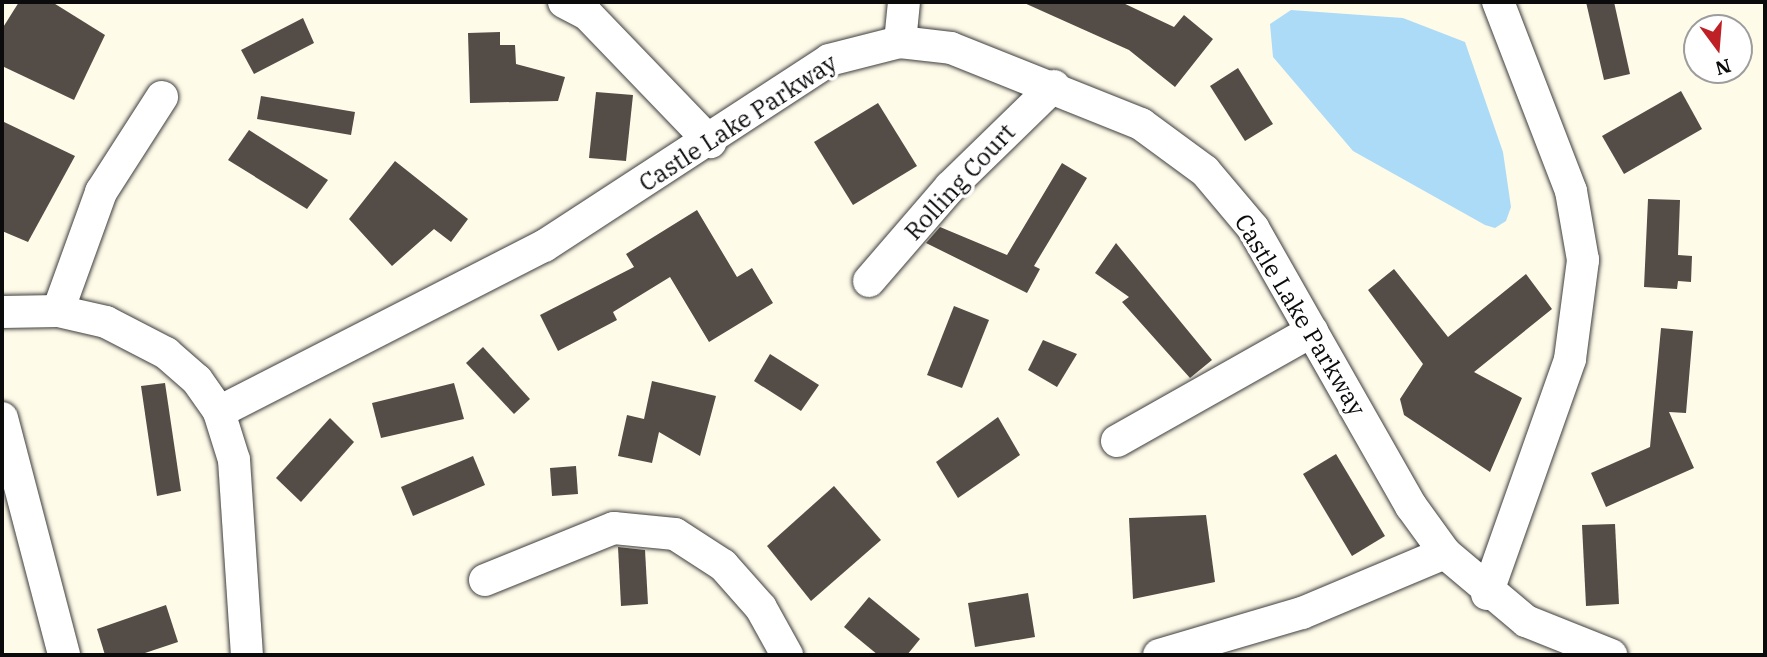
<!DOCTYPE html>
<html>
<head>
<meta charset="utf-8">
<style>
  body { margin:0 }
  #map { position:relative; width:1767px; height:657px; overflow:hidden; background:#fffbe9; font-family:"IBM Plex Serif",serif }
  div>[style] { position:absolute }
  .water>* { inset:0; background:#acdbf8 }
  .building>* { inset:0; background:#544c47 }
  .roads { filter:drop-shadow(0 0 2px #3e3e3e) drop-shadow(0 0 2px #3e3e3e) }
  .minor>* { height:32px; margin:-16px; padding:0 16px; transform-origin:16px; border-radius:16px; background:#fff }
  span { translate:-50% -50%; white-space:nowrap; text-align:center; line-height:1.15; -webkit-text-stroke:7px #fff; paint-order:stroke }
  .street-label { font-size:24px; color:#0b0b0b }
  .frame { position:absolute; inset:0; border:4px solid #0b0b0b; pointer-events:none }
  .north { position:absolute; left:1683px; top:14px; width:70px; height:70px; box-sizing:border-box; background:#fff; border:2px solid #9d9d9d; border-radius:50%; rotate:164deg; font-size:19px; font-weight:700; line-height:28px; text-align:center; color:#0b0b0b }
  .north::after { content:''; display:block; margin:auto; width:24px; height:32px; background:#be2026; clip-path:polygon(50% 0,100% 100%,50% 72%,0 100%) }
</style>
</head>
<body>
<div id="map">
  <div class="water">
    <div style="clip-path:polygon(1291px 10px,1403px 18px,1465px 42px,1503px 152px,1511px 207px,1506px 221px,1495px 228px,1485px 225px,1353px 151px,1273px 57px,1270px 24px)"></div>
  </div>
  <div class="building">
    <div style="clip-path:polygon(19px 2px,52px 2px,105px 35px,74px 100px,2px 66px,2px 29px)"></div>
    <div style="clip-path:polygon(1022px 2px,1121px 2px,1174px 27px,1184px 15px,1213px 39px,1175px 87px,1129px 50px)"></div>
    <div style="clip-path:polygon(1586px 2px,1614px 2px,1630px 74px,1604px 80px)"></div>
    <div style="clip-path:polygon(303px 18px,314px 43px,254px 74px,241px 50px)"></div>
    <div style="clip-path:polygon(500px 32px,500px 45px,515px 45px,516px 64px,565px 77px,558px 101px,470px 103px,468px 33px)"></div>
    <div style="clip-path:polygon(1238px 68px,1273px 124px,1245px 141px,1210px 86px)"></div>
    <div style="clip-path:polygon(1681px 91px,1702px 129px,1624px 174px,1602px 136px)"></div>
    <div style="clip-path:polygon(596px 92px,633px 95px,626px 161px,589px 158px)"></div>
    <div style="clip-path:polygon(261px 96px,355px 112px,351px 135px,257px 119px)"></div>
    <div style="clip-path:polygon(878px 103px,917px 166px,853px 205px,814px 142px)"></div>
    <div style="clip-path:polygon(2px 121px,75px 156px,28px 242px,2px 231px)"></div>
    <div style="clip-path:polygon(249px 130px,328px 180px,307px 209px,228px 160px)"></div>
    <div style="clip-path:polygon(395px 161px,468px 219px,451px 242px,434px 229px,392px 266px,349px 219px)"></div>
    <div style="clip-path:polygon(1062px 163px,1087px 178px,1034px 266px,1040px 269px,1027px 293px,926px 243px,940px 227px,1007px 255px)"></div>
    <div style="clip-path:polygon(1648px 199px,1680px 200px,1678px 255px,1692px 256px,1691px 282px,1678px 281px,1677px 289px,1644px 287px)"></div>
    <div style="clip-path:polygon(697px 210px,737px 277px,752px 268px,773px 303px,709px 342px,670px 277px,613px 312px,617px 320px,558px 351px,540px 315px,634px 267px,626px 254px)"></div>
    <div style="clip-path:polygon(1116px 243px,1212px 360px,1190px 378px,1122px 302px,1129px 297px,1095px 273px)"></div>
    <div style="clip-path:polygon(1394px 269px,1448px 337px,1526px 274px,1552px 309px,1474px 372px,1522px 398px,1490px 472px,1404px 415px,1400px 399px,1423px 364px,1368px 290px)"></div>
    <div style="clip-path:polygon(954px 306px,989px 320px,962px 388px,927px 375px)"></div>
    <div style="clip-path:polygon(1661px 328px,1693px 331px,1686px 413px,1669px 412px,1694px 468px,1606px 507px,1591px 473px,1650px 447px)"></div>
    <div style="clip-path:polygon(1043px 340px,1077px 354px,1057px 387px,1028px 370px)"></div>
    <div style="clip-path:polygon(483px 347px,530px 399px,514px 414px,466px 363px)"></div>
    <div style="clip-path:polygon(770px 354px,819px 385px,801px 411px,754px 381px)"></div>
    <div style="clip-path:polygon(652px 381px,716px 396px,700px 456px,659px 432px,652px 463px,618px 456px,627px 415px,644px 419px)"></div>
    <div style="clip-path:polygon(165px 383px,181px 491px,157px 496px,141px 386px)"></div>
    <div style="clip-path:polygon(454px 383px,464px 419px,381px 438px,372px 403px)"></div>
    <div style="clip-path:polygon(998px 417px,1020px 455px,958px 498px,936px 462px)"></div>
    <div style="clip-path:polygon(330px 418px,354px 442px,301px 502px,276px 478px)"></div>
    <div style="clip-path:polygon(1336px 454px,1385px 536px,1352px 556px,1303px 474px)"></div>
    <div style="clip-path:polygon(473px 456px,485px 485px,413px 516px,401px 487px)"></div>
    <div style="clip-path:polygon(576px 466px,578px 494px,552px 496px,550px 468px)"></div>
    <div style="clip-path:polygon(834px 486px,881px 540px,811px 601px,767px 546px)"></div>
    <div style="clip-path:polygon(1206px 515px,1215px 582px,1133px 599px,1129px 518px)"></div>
    <div style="clip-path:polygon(1615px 524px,1619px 604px,1586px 606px,1582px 525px)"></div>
    <div style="clip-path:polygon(618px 547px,645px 550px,648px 604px,621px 606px)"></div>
    <div style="clip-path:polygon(1028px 593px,1035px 637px,975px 647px,968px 603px)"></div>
    <div style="clip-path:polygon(869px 597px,920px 639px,907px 655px,878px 655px,844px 627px)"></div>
    <div style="clip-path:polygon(166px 605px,178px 642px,139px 655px,105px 655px,97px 629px)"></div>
  </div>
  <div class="roads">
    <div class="minor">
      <div style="left:564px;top:2px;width:26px;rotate:28deg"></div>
      <div style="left:587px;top:14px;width:178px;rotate:46.1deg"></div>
      <div style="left:900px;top:42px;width:40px;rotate:-84.3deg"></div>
      <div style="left:869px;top:281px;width:124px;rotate:-49.2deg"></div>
      <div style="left:950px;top:187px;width:145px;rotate:-44.2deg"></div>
      <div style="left:58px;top:311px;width:127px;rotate:-70.1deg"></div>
      <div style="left:101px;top:192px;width:113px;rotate:-57.3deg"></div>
      <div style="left:2px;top:312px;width:56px;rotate:-1deg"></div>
      <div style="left:58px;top:311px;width:49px;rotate:12.9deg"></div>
      <div style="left:106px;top:322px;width:68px;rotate:27.3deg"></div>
      <div style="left:166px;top:353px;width:41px;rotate:41.1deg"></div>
      <div style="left:197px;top:380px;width:39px;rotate:55deg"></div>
      <div style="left:219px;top:412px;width:50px;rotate:72.6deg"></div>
      <div style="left:234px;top:460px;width:195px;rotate:86.2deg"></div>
      <div style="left:219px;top:412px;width:365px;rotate:-27.1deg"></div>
      <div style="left:544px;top:246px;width:340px;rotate:-33.1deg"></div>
      <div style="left:829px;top:60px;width:73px;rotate:-14.2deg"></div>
      <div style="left:900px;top:42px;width:51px;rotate:6.7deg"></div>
      <div style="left:951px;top:48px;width:205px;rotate:21.8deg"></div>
      <div style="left:1141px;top:124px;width:79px;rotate:36.3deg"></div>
      <div style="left:1205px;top:171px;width:75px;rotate:49.9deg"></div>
      <div style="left:1253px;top:228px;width:320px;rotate:60.4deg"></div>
      <div style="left:1411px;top:506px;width:58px;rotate:54.1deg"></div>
      <div style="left:1445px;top:553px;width:106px;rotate:40deg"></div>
      <div style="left:1526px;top:621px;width:92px;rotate:21.8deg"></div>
      <div style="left:2px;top:418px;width:245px;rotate:75.3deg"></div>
      <div style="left:1117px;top:441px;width:224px;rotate:-29.4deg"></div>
      <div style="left:485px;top:580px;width:139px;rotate:-22deg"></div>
      <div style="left:614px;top:528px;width:61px;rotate:5.6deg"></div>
      <div style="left:675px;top:534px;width:57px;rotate:32.9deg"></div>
      <div style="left:723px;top:565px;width:57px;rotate:48.5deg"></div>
      <div style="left:761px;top:608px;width:54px;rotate:61deg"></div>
      <div style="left:1487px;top:594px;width:249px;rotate:-70.5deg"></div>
      <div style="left:1570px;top:359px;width:100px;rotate:-82.5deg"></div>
      <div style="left:1583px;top:260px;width:70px;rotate:-99.9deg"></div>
      <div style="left:1571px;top:191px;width:203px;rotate:-111.1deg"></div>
      <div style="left:1159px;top:655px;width:149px;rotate:-16.4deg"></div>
      <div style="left:1302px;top:613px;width:155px;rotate:-22.8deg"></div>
    </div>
  </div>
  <div class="street-label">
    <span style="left:738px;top:123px;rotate:-33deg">Castle Lake Parkway</span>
    <span style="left:960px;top:182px;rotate:-47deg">Rolling Court</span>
    <span style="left:1300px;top:315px;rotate:59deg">Castle Lake Parkway</span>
  </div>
  <div class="frame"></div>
  <div class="north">N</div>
</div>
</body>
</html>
